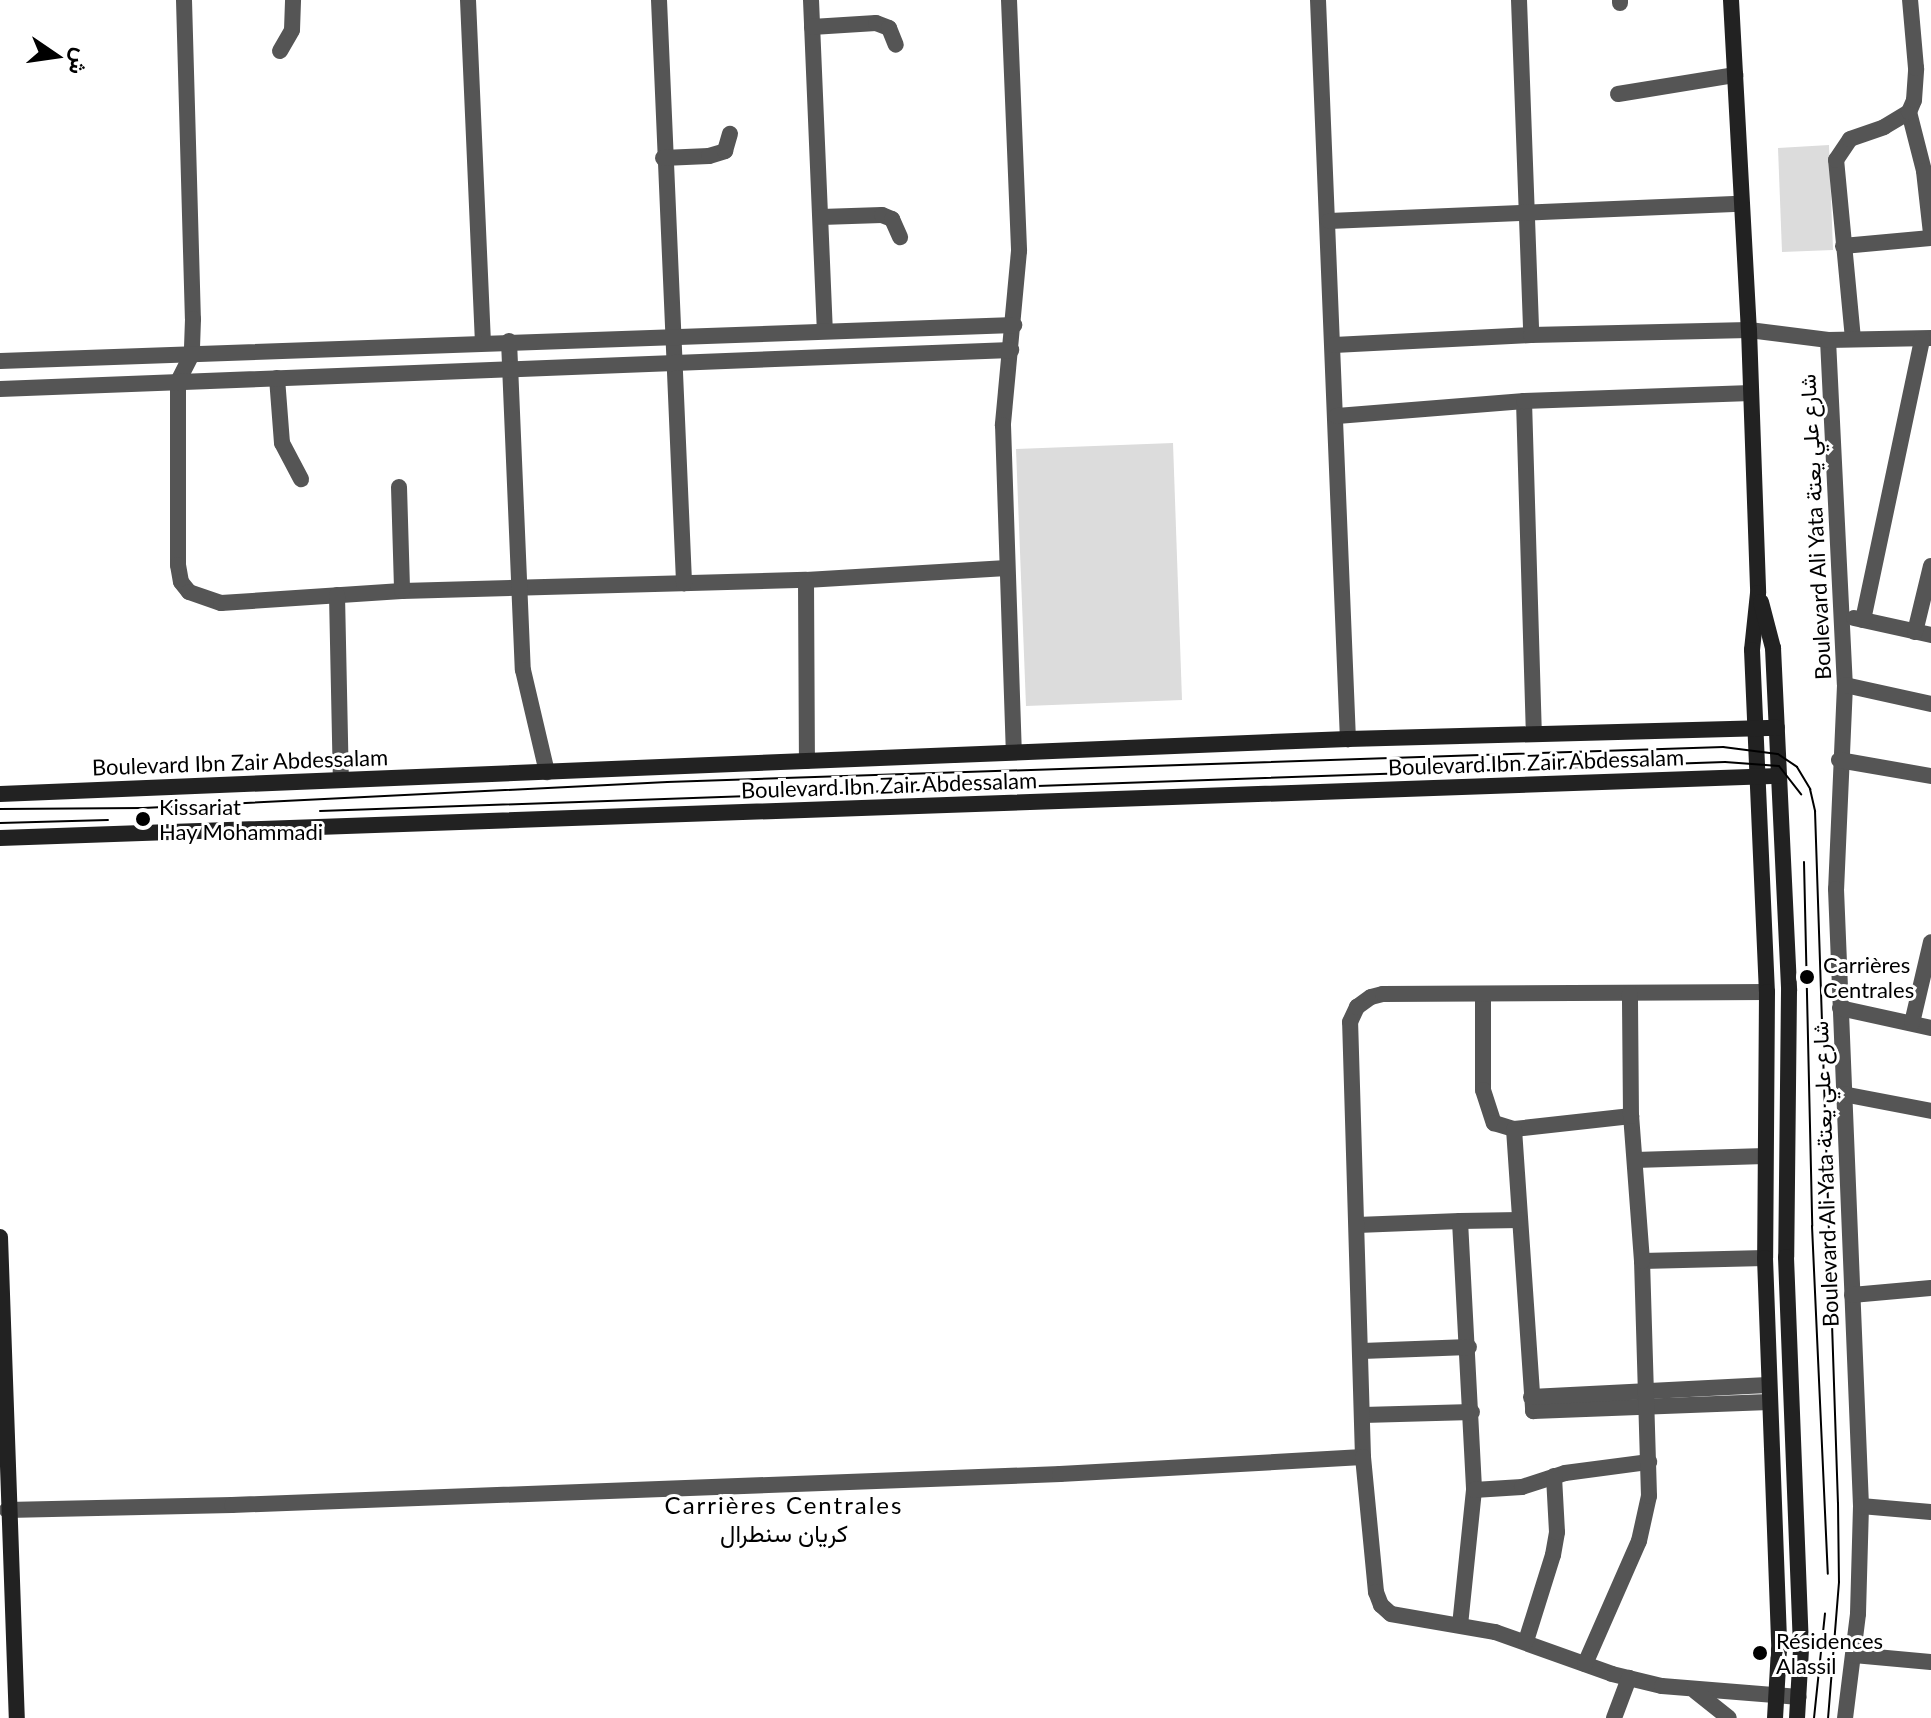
<!DOCTYPE html>
<html>
<head>
<meta charset="utf-8">
<style>
  body { margin:0 }
  #map { position:relative; width:1931px; height:1718px; overflow:hidden; background:#fff; font-family:Lato,Vazirmatn,sans-serif }
  div>[style] { position:absolute }
  .green>* { inset:0; background:#dcdcdc }
  .street>* { height:16px; margin:-8px; padding:0 8px; transform-origin:8px; border-radius:8px; background:#555 }
  .secondary>* { height:16px; margin:-8px; padding:0 8px; transform-origin:8px; border-radius:8px; background:#222 }
  .tram>* { height:2px; margin:-1px; padding:0 1px; transform-origin:1px; border-radius:1px; background:#000 }
  .dots>* { width:22px; height:22px; translate:-50% -50%; box-sizing:border-box; border:4px solid #fff; border-radius:50% }
  span { translate:-50% -50%; white-space:nowrap; text-align:center; line-height:1.15; -webkit-text-stroke:6px #fff; paint-order:stroke }
  .street-label { font-size:22px; color:#000 }
  .poi-label { font-size:22px; color:#000 }
  .left { translate:0 -50%; text-align:left }
  .neighbourhood-label { font-size:24px; color:#000; letter-spacing:2px }
  .north { position:absolute; left:16px; top:16px; width:80px; height:80px; -webkit-text-stroke:6px #fff; paint-order:stroke; rotate:103deg; font-size:22px; font-weight:700; line-height:32px; text-align:center; color:#000 }
  .north::after { content:''; display:block; margin:auto; width:28px; height:36px; background:#000; clip-path:polygon(50% 0,100% 100%,50% 72%,0 100%) }
</style>
</head>
<body>
<div id="map">
  <div class="green">
    <div style="clip-path:polygon(1829px 145px,1833px 250px,1782px 252px,1778px 148px)"></div>
    <div style="clip-path:polygon(1173px 443px,1182px 700px,1026px 706px,1016px 449px)"></div>
  </div>
  <div class="street">
    <div style="left:184px;top:0;width:319px;rotate:88.4deg"></div>
    <div style="left:193px;top:319px;width:35px;rotate:92deg"></div>
    <div style="left:192px;top:354px;width:31px;rotate:117deg"></div>
    <div style="left:178px;top:382px;width:183px;rotate:90deg"></div>
    <div style="left:178px;top:565px;width:17px;rotate:80deg"></div>
    <div style="left:181px;top:582px;width:13px;rotate:51deg"></div>
    <div style="left:189px;top:592px;width:34px;rotate:19deg"></div>
    <div style="left:221px;top:603px;width:181px;rotate:-3.8deg"></div>
    <div style="left:402px;top:591px;width:404px;rotate:-1.6deg"></div>
    <div style="left:806px;top:580px;width:201px;rotate:-3.4deg"></div>
    <div style="left:468px;top:0;width:343px;rotate:87.5deg"></div>
    <div style="left:659px;top:0;width:584px;rotate:87.54deg"></div>
    <div style="left:811px;top:0;width:330px;rotate:87.6deg"></div>
    <div style="left:1009px;top:0;width:251px;rotate:87.7deg"></div>
    <div style="left:1019px;top:251px;width:175px;rotate:95.3deg"></div>
    <div style="left:1003px;top:425px;width:327px;rotate:88.1deg"></div>
    <div style="left:1318px;top:0;width:740px;rotate:87.68deg"></div>
    <div style="left:1519px;top:0;width:335px;rotate:87.9deg"></div>
    <div style="left:1620px;top:0;width:3px;rotate:90deg"></div>
    <div style="left:812px;top:27px;width:64px;rotate:-3.6deg"></div>
    <div style="left:876px;top:23px;width:14px;rotate:21deg"></div>
    <div style="left:889px;top:28px;width:18px;rotate:68deg"></div>
    <div style="left:280px;top:51px;width:24px;rotate:-60deg"></div>
    <div style="left:292px;top:30px;width:30px;rotate:-88deg"></div>
    <div style="left:1618px;top:94px;width:119px;rotate:-9.2deg"></div>
    <div style="left:1909px;top:112px;width:61px;rotate:75.7deg"></div>
    <div style="left:1924px;top:171px;width:62px;rotate:83.6deg"></div>
    <div style="left:663px;top:158px;width:46px;rotate:-2.5deg"></div>
    <div style="left:709px;top:156px;width:17px;rotate:-17deg"></div>
    <div style="left:725px;top:151px;width:18px;rotate:-74deg"></div>
    <div style="left:821px;top:217px;width:61px;rotate:-1.9deg"></div>
    <div style="left:882px;top:215px;width:11px;rotate:22deg"></div>
    <div style="left:892px;top:219px;width:20px;rotate:66deg"></div>
    <div style="left:1329px;top:221px;width:411px;rotate:-2.4deg"></div>
    <div style="left:1843px;top:246px;width:88px;rotate:-5.2deg"></div>
    <div style="left:1853px;top:339px;width:180px;rotate:-95.4deg"></div>
    <div style="left:1836px;top:160px;width:25px;rotate:-56deg"></div>
    <div style="left:1850px;top:139px;width:36px;rotate:-19deg"></div>
    <div style="left:1884px;top:127px;width:29px;rotate:-31deg"></div>
    <div style="left:1909px;top:112px;width:13px;rotate:-67deg"></div>
    <div style="left:1914px;top:100px;width:32px;rotate:-86deg"></div>
    <div style="left:1916px;top:68px;width:68px;rotate:-95deg"></div>
    <div style="left:1828px;top:340px;width:345px;rotate:87.2deg"></div>
    <div style="left:1845px;top:685px;width:204px;rotate:92.5deg"></div>
    <div style="left:1836px;top:889px;width:618px;rotate:87.68deg"></div>
    <div style="left:1861px;top:1506px;width:108px;rotate:91.6deg"></div>
    <div style="left:1858px;top:1614px;width:105px;rotate:97.1deg"></div>
    <div style="left:509px;top:341px;width:329px;rotate:87.6deg"></div>
    <div style="left:523px;top:670px;width:105px;rotate:76.8deg"></div>
    <div style="left:1334px;top:345px;width:197px;rotate:-2.9deg"></div>
    <div style="left:1531px;top:335px;width:218px;rotate:-1.3deg"></div>
    <div style="left:1749px;top:330px;width:80px;rotate:7.2deg"></div>
    <div style="left:1828px;top:340px;width:103px;rotate:-1.1deg"></div>
    <div style="left:0;top:361px;width:1015px;rotate:-2.03deg"></div>
    <div style="left:277px;top:378px;width:65px;rotate:85.6deg"></div>
    <div style="left:282px;top:443px;width:41px;rotate:62.2deg"></div>
    <div style="left:0;top:389px;width:1012px;rotate:-2.21deg"></div>
    <div style="left:1524px;top:401px;width:332px;rotate:88.3deg"></div>
    <div style="left:1337px;top:416px;width:188px;rotate:-4.6deg"></div>
    <div style="left:1524px;top:401px;width:227px;rotate:-2deg"></div>
    <div style="left:399px;top:487px;width:104px;rotate:88.3deg"></div>
    <div style="left:806px;top:580px;width:181px;rotate:89.7deg"></div>
    <div style="left:337px;top:595px;width:185px;rotate:88.8deg"></div>
    <div style="left:1854px;top:618px;width:79px;rotate:12.4deg"></div>
    <div style="left:1863px;top:620px;width:287px;rotate:-78.1deg"></div>
    <div style="left:1915px;top:632px;width:68px;rotate:-76.4deg"></div>
    <div style="left:1845px;top:685px;width:88px;rotate:12.5deg"></div>
    <div style="left:1839px;top:760px;width:93px;rotate:9.9deg"></div>
    <div style="left:1483px;top:996px;width:94px;rotate:90deg"></div>
    <div style="left:1483px;top:1090px;width:35px;rotate:72deg"></div>
    <div style="left:1494px;top:1123px;width:21px;rotate:17deg"></div>
    <div style="left:1514px;top:1129px;width:118px;rotate:-6.3deg"></div>
    <div style="left:1840px;top:1008px;width:93px;rotate:12.4deg"></div>
    <div style="left:1912px;top:1023px;width:83px;rotate:-76.8deg"></div>
    <div style="left:1843px;top:1094px;width:90px;rotate:10.9deg"></div>
    <div style="left:1514px;top:1129px;width:283px;rotate:86.1deg"></div>
    <div style="left:1533px;top:1411px;width:236px;rotate:-2.2deg"></div>
    <div style="left:1635px;top:1160px;width:130px;rotate:-1.8deg"></div>
    <div style="left:1460px;top:1221px;width:60px;rotate:-1deg"></div>
    <div style="left:1357px;top:1225px;width:103px;rotate:-2.2deg"></div>
    <div style="left:1460px;top:1221px;width:269px;rotate:87deg"></div>
    <div style="left:1474px;top:1490px;width:136px;rotate:95.9deg"></div>
    <div style="left:1642px;top:1261px;width:123px;rotate:-1.4deg"></div>
    <div style="left:1852px;top:1295px;width:79px;rotate:-5.1deg"></div>
    <div style="left:1362px;top:1351px;width:107px;rotate:-2.1deg"></div>
    <div style="left:1531px;top:1397px;width:237px;rotate:-2.9deg"></div>
    <div style="left:1363px;top:1415px;width:109px;rotate:-1.6deg"></div>
    <div style="left:1363px;top:1457px;width:435px;rotate:-91.7deg"></div>
    <div style="left:1350px;top:1022px;width:17px;rotate:-65deg"></div>
    <div style="left:1357px;top:1007px;width:17px;rotate:-36deg"></div>
    <div style="left:1371px;top:997px;width:12px;rotate:-14deg"></div>
    <div style="left:1383px;top:994px;width:384px;rotate:-0.3deg"></div>
    <div style="left:1474px;top:1490px;width:48px;rotate:-3.6deg"></div>
    <div style="left:1522px;top:1487px;width:45px;rotate:-18deg"></div>
    <div style="left:1565px;top:1473px;width:85px;rotate:-7.5deg"></div>
    <div style="left:1861px;top:1506px;width:70px;rotate:4.9deg"></div>
    <div style="left:7px;top:1510px;width:225px;rotate:-1.3deg"></div>
    <div style="left:232px;top:1505px;width:829px;rotate:-2.14deg"></div>
    <div style="left:1060px;top:1474px;width:303px;rotate:-3.2deg"></div>
    <div style="left:1363px;top:1457px;width:136px;rotate:84.5deg"></div>
    <div style="left:1376px;top:1592px;width:14px;rotate:69deg"></div>
    <div style="left:1381px;top:1605px;width:13px;rotate:42deg"></div>
    <div style="left:1391px;top:1614px;width:106px;rotate:9.8deg"></div>
    <div style="left:1495px;top:1632px;width:124px;rotate:19.7deg"></div>
    <div style="left:1612px;top:1674px;width:51px;rotate:13.5deg"></div>
    <div style="left:1662px;top:1686px;width:137px;rotate:4.6deg"></div>
    <div style="left:1526px;top:1641px;width:90px;rotate:-72.6deg"></div>
    <div style="left:1553px;top:1555px;width:23px;rotate:-80deg"></div>
    <div style="left:1557px;top:1532px;width:56px;rotate:-93.1deg"></div>
    <div style="left:1854px;top:1655px;width:77px;rotate:5.2deg"></div>
    <div style="left:1585px;top:1664px;width:134px;rotate:-66.3deg"></div>
    <div style="left:1639px;top:1541px;width:46px;rotate:-77.5deg"></div>
    <div style="left:1649px;top:1496px;width:235px;rotate:-91.7deg"></div>
    <div style="left:1642px;top:1261px;width:145px;rotate:-94.3deg"></div>
    <div style="left:1631px;top:1116px;width:123px;rotate:-90.5deg"></div>
    <div style="left:1695px;top:1691px;width:43px;rotate:38.5deg"></div>
    <div style="left:1614px;top:1718px;width:43px;rotate:-69.4deg"></div>
  </div>
  <div class="secondary">
    <div style="left:1731px;top:0;width:330px;rotate:86.9deg"></div>
    <div style="left:1749px;top:330px;width:263px;rotate:88deg"></div>
    <div style="left:1758px;top:593px;width:57px;rotate:96deg"></div>
    <div style="left:1752px;top:650px;width:342px;rotate:87.5deg"></div>
    <div style="left:1767px;top:992px;width:266px;rotate:90.4deg"></div>
    <div style="left:1765px;top:1258px;width:391px;rotate:87.9deg"></div>
    <div style="left:1779px;top:1649px;width:69px;rotate:93.3deg"></div>
    <div style="left:1761px;top:602px;width:48px;rotate:75.4deg"></div>
    <div style="left:1773px;top:648px;width:343px;rotate:87.3deg"></div>
    <div style="left:1789px;top:991px;width:266px;rotate:90.6deg"></div>
    <div style="left:1786px;top:1257px;width:392px;rotate:87.8deg"></div>
    <div style="left:1801px;top:1649px;width:69px;rotate:93.3deg"></div>
    <div style="left:0;top:794px;width:1349px;rotate:-2.34deg"></div>
    <div style="left:1348px;top:739px;width:429px;rotate:-1.5deg"></div>
    <div style="left:0;top:838px;width:1780px;rotate:-2deg"></div>
    <div style="left:0;top:1237px;width:481px;rotate:88deg"></div>
  </div>
  <div class="tram">
    <div style="left:0;top:809px;width:143px;rotate:-0.4deg"></div>
    <div style="left:143px;top:808px;width:525px;rotate:-2.84deg"></div>
    <div style="left:667px;top:782px;width:1057px;rotate:-1.9deg"></div>
    <div style="left:1723px;top:747px;width:55px;rotate:7.3deg"></div>
    <div style="left:1778px;top:754px;width:23px;rotate:34deg"></div>
    <div style="left:1797px;top:767px;width:26px;rotate:59deg"></div>
    <div style="left:1810px;top:789px;width:23px;rotate:77deg"></div>
    <div style="left:1815px;top:811px;width:692px;rotate:88.1deg"></div>
    <div style="left:1838px;top:1503px;width:79px;rotate:89.3deg"></div>
    <div style="left:1839px;top:1582px;width:136px;rotate:94.6deg"></div>
    <div style="left:320px;top:811px;width:1406px;rotate:-2deg"></div>
    <div style="left:1725px;top:762px;width:54px;rotate:4.2deg"></div>
    <div style="left:1779px;top:766px;width:36px;rotate:52deg"></div>
    <div style="left:0;top:823px;width:108px;rotate:-1.6deg"></div>
    <div style="left:1804px;top:862px;width:364px;rotate:88.7deg"></div>
    <div style="left:1812px;top:1226px;width:348px;rotate:87.4deg"></div>
    <div style="left:1814px;top:1718px;width:105px;rotate:-84deg"></div>
  </div>
  <div class="dots">
    <div style="left:143px;top:819px;background:#000"></div>
    <div style="left:1807px;top:977px;background:#000"></div>
    <div style="left:1760px;top:1653px;background:#000"></div>
  </div>
  <div class="street-label">
    <span style="left:1815px;top:527px;rotate:-93deg">Boulevard Ali Yata شارع علي يعتة</span>
    <span style="left:240px;top:762px;rotate:-2deg">Boulevard Ibn Zair Abdessalam</span>
    <span style="left:1536px;top:762px;rotate:-2deg">Boulevard Ibn Zair Abdessalam</span>
    <span style="left:889px;top:785px;rotate:-2deg">Boulevard Ibn Zair Abdessalam</span>
    <span style="left:1825px;top:1174px;rotate:-92deg">Boulevard Ali Yata شارع علي يعتة</span>
  </div>
  <div class="poi-label">
    <span class="left" style="left:159px;top:819px">Kissariat<br>Hay Mohammadi</span>
    <span class="left" style="left:1823px;top:977px">Carrières<br>Centrales</span>
    <span class="left" style="left:1776px;top:1653px">Résidences<br>Alassil</span>
  </div>
  <div class="neighbourhood-label">
    <span style="left:784px;top:1519px">Carrières Centrales<br>كريان سنطرال</span>
  </div>
  <div class="north">ش</div>
</div>
</body>
</html>
